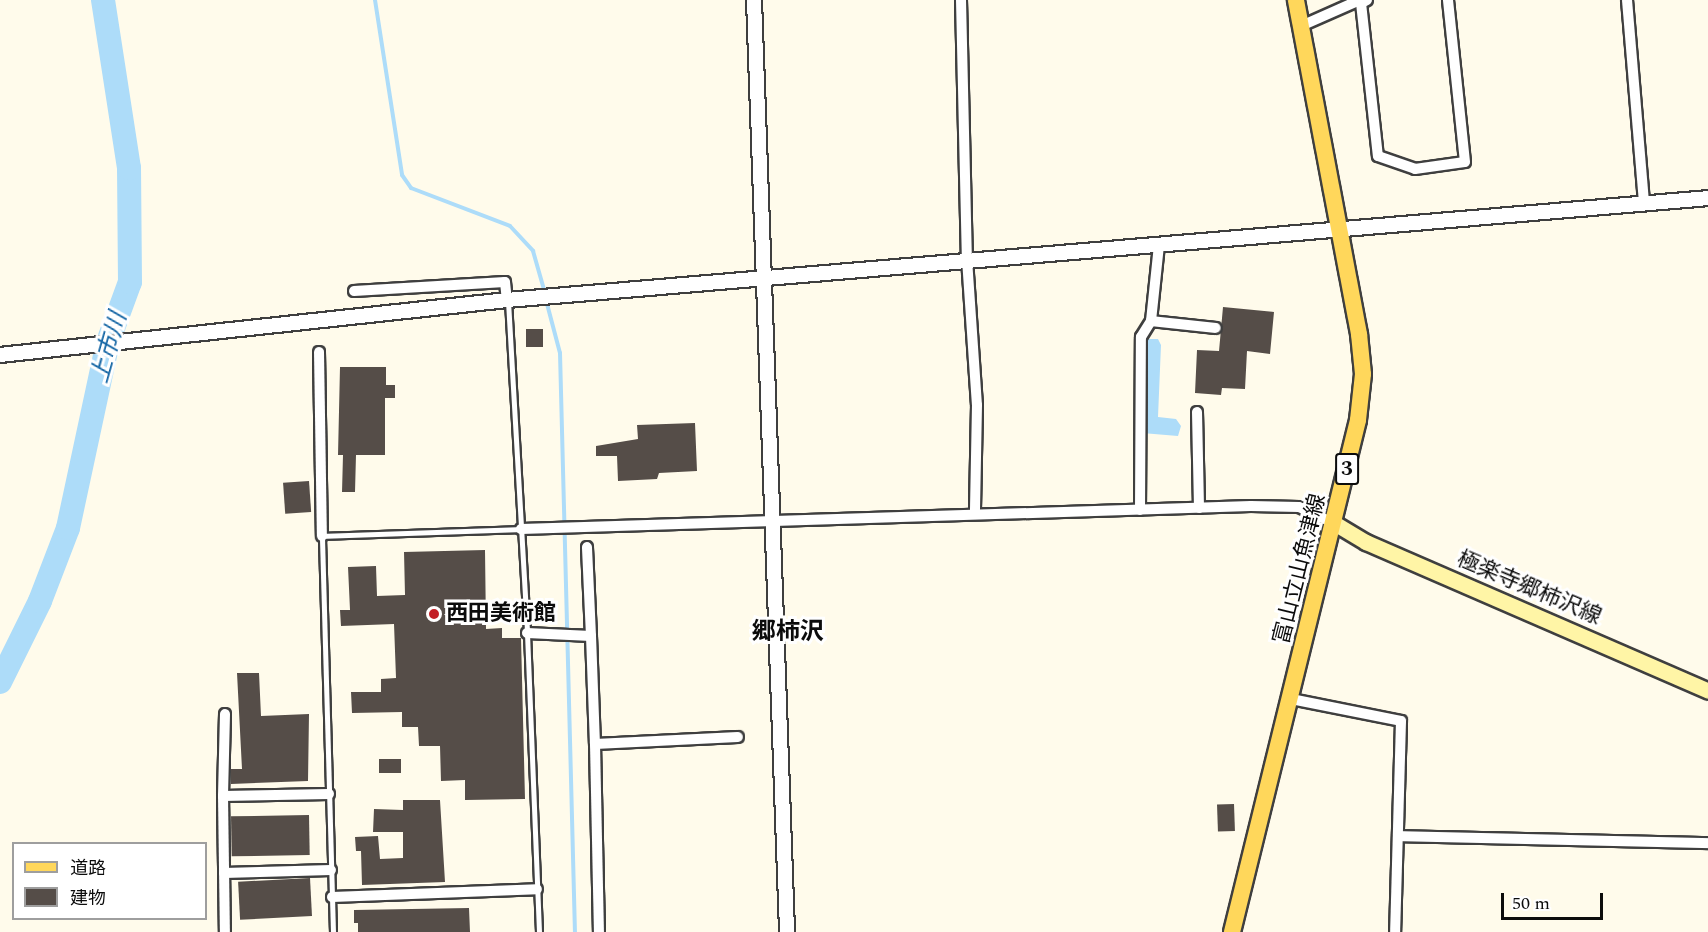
<!DOCTYPE html>
<html>
<head>
<meta charset="utf-8">
<style>
	body { margin:0 }
	#map { position:relative; width:1708px; height:932px; overflow:hidden; background:#fffbeb; font-family:Spectral,"Noto Sans JP",serif }
	div>[style] { position:absolute }
	[style*='--x'] { left:calc(var(--x)*1px); top:calc(var(--y)*1px); width:calc(var(--w)*1px); rotate:calc(var(--a)*1deg) }
	.water>* { inset:0; background:#addcf9 }
	.stream>* { height:4px; margin:-2px; padding:0 2px; transform-origin:2px; border-radius:2px; background:#addcf9 }
	.river>* { height:24px; margin:-12px; padding:0 12px; transform-origin:12px; border-radius:12px; background:#addcf9 }
	.building>* { inset:0; background:#554d48; transform-origin:0 0 }
	.roads { filter:drop-shadow(2px 0 #3f3f3f) drop-shadow(-2px 0 #3f3f3f) drop-shadow(0 2px #3f3f3f) drop-shadow(0 -2px #3f3f3f) }
	.service>* { height:5px; margin:-2.5px; padding:0 2.5px; transform-origin:2.5px; border-radius:2.5px; background:#fff }
	.minor>* { height:10px; margin:-5px; padding:0 5px; transform-origin:5px; border-radius:5px; background:#fff }
	.tertiary>* { height:14px; margin:-7px; padding:0 7px; transform-origin:7px; border-radius:7px; background:#fff }
	.secondary>* { height:15px; margin:-7.5px; padding:0 7.5px; transform-origin:7.5px; border-radius:7.5px; background:#fff5a6 }
	.primary>* { height:16px; margin:-8px; padding:0 8px; transform-origin:8px; border-radius:8px; background:#ffd75b }
	.dots>* { width:16px; height:16px; translate:-50% -50%; box-sizing:border-box; border:3px solid #fff; border-radius:50% }
	span { translate:-50% -50%; white-space:nowrap; text-align:center; line-height:1.15; -webkit-text-stroke:6px #fff; paint-order:stroke }
	.shield-label span { padding:2px 4px; background:#fff; border:2px solid; border-radius:4px; -webkit-text-stroke-width:0 }
	.shield-label { font-size:21px; color:#0c0c0c; font-weight:700 }
	.street-label { font-size:22px; color:#0c0c0c }
	.poi-label { font-size:22px; color:#0c0c0c; font-weight:700 }
	.left { translate:0 -50%; text-align:left }
	.water-label { font-size:24px; color:#1063a3; font-style:italic }
	.neighbourhood-label { font-size:24px; color:#0c0c0c; font-weight:700 }
	.legend { position:absolute; left:12px; top:842px; width:195px; height:78px; box-sizing:border-box; background:#fff; border:2px solid #9e9e9e; margin:0; padding:8px 10px; list-style:none; font-size:18px; color:#0c0c0c }
	.legend li { display:flex; align-items:center; gap:12px; height:30px }
	.legend b { width:30px; border:2px solid #9e9e9e }
	.scale { position:absolute; left:1501px; top:893px; width:102px; height:27px; box-sizing:border-box; border:3px solid #0c0c0c; border-top:0; padding-left:8px; font-size:18px; line-height:21px; white-space:nowrap; color:#0c0c0c; -webkit-text-stroke:4px #fff; paint-order:stroke }
</style>
</head>
<body>
<div id="map">
	<div class="water">
		<i style="clip-path:polygon(1146px 339px,1158px 339px,1161px 345px,1158px 417px,1176px 419px,1181px 426px,1178px 436px,1142px 433px)"></i>
	</div>
	<div class="stream">
		<i style="--x:375;--y:0;--w:177;--a:81.2"></i>
		<i style="--x:402;--y:175;--w:16;--a:55"></i>
		<i style="--x:411;--y:188;--w:106;--a:21"></i>
		<i style="--x:510;--y:226;--w:34;--a:47"></i>
		<i style="--x:533;--y:251;--w:44;--a:74.1"></i>
		<i style="--x:546;--y:300;--w:55;--a:75.2"></i>
		<i style="--x:560;--y:353;--w:579;--a:88.52"></i>
	</div>
	<div class="river">
		<i style="--x:0;--y:682;--w:90;--a:-63.7"></i>
		<i style="--x:40;--y:601;--w:78;--a:-69"></i>
		<i style="--x:68;--y:528;--w:190;--a:-77.9"></i>
		<i style="--x:108;--y:342;--w:64;--a:-69.9"></i>
		<i style="--x:130;--y:282;--w:114;--a:-90.5"></i>
		<i style="--x:129;--y:168;--w:170;--a:-98.8"></i>
	</div>
	<div class="building">
		<i style="clip-path:polygon(1223px 307px,1274px 312px,1270px 354px,1247px 351px,1245px 389px,1222px 388px,1221px 395px,1195px 393px,1197px 350px,1219px 351px)"></i>
		<i style="left:526px;top:329px;width:17px;height:18px"></i>
		<i style="clip-path:polygon(340px 367px,386px 367px,386px 385px,395px 385px,395px 398px,385px 398px,385px 455px,356px 455px,355px 492px,342px 492px,343px 455px,338px 455px)"></i>
		<i style="clip-path:polygon(695px 423px,697px 471px,659px 473px,657px 479px,618px 481px,617px 456px,596px 456px,596px 446px,638px 439px,637px 425px)"></i>
		<i style="left:309px;top:481px;width:31px;height:26px;rotate:86deg"></i>
		<i style="clip-path:polygon(485px 550px,486px 629px,502px 628px,502px 638px,521px 638px,525px 799px,465px 800px,465px 780px,441px 781px,440px 746px,419px 746px,418px 727px,402px 727px,402px 712px,352px 713px,351px 692px,381px 692px,381px 679px,396px 678px,394px 624px,341px 626px,340px 610px,350px 610px,348px 567px,376px 566px,377px 596px,405px 595px,404px 552px)"></i>
		<i style="clip-path:polygon(237px 673px,259px 673px,261px 716px,309px 714px,308px 781px,231px 784px,231px 769px,242px 769px)"></i>
		<i style="left:401px;top:759px;width:14px;height:22px;rotate:90deg"></i>
		<i style="clip-path:polygon(403px 800px,440px 800px,445px 882px,362px 885px,361px 851px,356px 851px,355px 837px,378px 836px,380px 859px,403px 858px,403px 832px,373px 832px,374px 809px,403px 810px)"></i>
		<i style="left:1234px;top:804px;width:27px;height:17px;rotate:88deg"></i>
		<i style="left:309px;top:815px;width:40px;height:78px;rotate:89deg"></i>
		<i style="left:310px;top:878px;width:38px;height:72px;rotate:87deg"></i>
		<i style="clip-path:polygon(469px 908px,470px 932px,358px 932px,358px 923px,354px 923px,354px 910px)"></i>
	</div>
	<div class="roads">
		<div class="service">
			<i style="--x:508;--y:301;--w:333;--a:86.7"></i>
			<i style="--x:527;--y:633;--w:299;--a:87.7"></i>
			<i style="--x:333;--y:932;--w:396;--a:-91.6"></i>
			<i style="--x:322;--y:536;--w:199;--a:-2"></i>
		</div>
		<div class="minor">
			<i style="--x:961;--y:0;--w:259;--a:88.7"></i>
			<i style="--x:967;--y:259;--w:146;--a:86.1"></i>
			<i style="--x:977;--y:405;--w:109;--a:91.1"></i>
			<i style="--x:1367;--y:0;--w:7;--a:153"></i>
			<i style="--x:1361;--y:3;--w:154;--a:83.7"></i>
			<i style="--x:1378;--y:156;--w:39;--a:19"></i>
			<i style="--x:1415;--y:169;--w:50;--a:-8"></i>
			<i style="--x:1465;--y:162;--w:163;--a:-96"></i>
			<i style="--x:1627;--y:0;--w:205;--a:85.2"></i>
			<i style="--x:1301;--y:26;--w:64;--a:-23.8"></i>
			<i style="--x:354;--y:291;--w:151;--a:-3.4"></i>
			<i style="--x:505;--y:282;--w:18;--a:84"></i>
			<i style="--x:1151;--y:321;--w:65;--a:6.1"></i>
			<i style="--x:319;--y:352;--w:184;--a:89.1"></i>
			<i style="--x:1197;--y:412;--w:96;--a:88.8"></i>
			<i style="--x:1140;--y:510;--w:173;--a:-89.7"></i>
			<i style="--x:1141;--y:337;--w:19;--a:-58"></i>
			<i style="--x:1151;--y:321;--w:76;--a:-84"></i>
			<i style="--x:521;--y:529;--w:730;--a:-1.8"></i>
			<i style="--x:1251;--y:506;--w:48;--a:1.2"></i>
			<i style="--x:1299;--y:507;--w:38;--a:25"></i>
			<i style="--x:527;--y:633;--w:64;--a:2.7"></i>
			<i style="--x:591;--y:636;--w:89;--a:-92.6"></i>
			<i style="--x:591;--y:636;--w:108;--a:87.9"></i>
			<i style="--x:595;--y:744;--w:143;--a:-2.8"></i>
			<i style="--x:1291;--y:699;--w:112;--a:11.3"></i>
			<i style="--x:1401;--y:721;--w:211;--a:91.6"></i>
			<i style="--x:225;--y:714;--w:82;--a:91.4"></i>
			<i style="--x:223;--y:796;--w:106;--a:-1.1"></i>
			<i style="--x:595;--y:744;--w:188;--a:88.8"></i>
			<i style="--x:223;--y:796;--w:136;--a:89.2"></i>
			<i style="--x:1398;--y:836;--w:310;--a:1.3"></i>
			<i style="--x:224;--y:873;--w:107;--a:-1.6"></i>
			<i style="--x:332;--y:897;--w:205;--a:-2.2"></i>
		</div>
		<div class="tertiary">
			<i style="--x:754;--y:0;--w:933;--a:87.97"></i>
			<i style="--x:0;--y:355;--w:510;--a:-6.19"></i>
			<i style="--x:507;--y:300;--w:1205;--a:-4.85"></i>
		</div>
		<div class="secondary">
			<i style="--x:1334;--y:523;--w:37;--a:31"></i>
			<i style="--x:1366;--y:542;--w:373;--a:23.5"></i>
		</div>
		<div class="primary">
			<i style="--x:1232;--y:932;--w:527;--a:-76.17"></i>
			<i style="--x:1358;--y:420;--w:46;--a:-83.8"></i>
			<i style="--x:1363;--y:374;--w:40;--a:-95.7"></i>
			<i style="--x:1359;--y:334;--w:340;--a:-100.7"></i>
		</div>
	</div>
	<div class="dots">
		<i style="left:434px;top:614px;background:#c21e25"></i>
	</div>
	<div class="shield-label">
		<span style="left:1347px;top:469px">3</span>
	</div>
	<div class="street-label">
		<span style="left:1300px;top:569px;rotate:-76deg">富山立山魚津線</span>
		<span style="left:1529px;top:588px;rotate:23deg">極楽寺郷柿沢線</span>
	</div>
	<div class="poi-label">
		<span class="left" style="left:446px;top:614px">西田美術館</span>
	</div>
	<div class="water-label">
		<span style="left:110px;top:348px;rotate:-74deg">上市川</span>
	</div>
	<div class="neighbourhood-label">
		<span style="left:788px;top:633px">郷柿沢</span>
	</div>
	<ul class="legend">
	<li><b style="height:8px;background:#ffd75b"></b>道路</li>
	<li><b style="height:16px;background:#554d48"></b>建物</li>
	</ul>
	<div class="scale">50 m</div>
</div>
</body>
</html>
